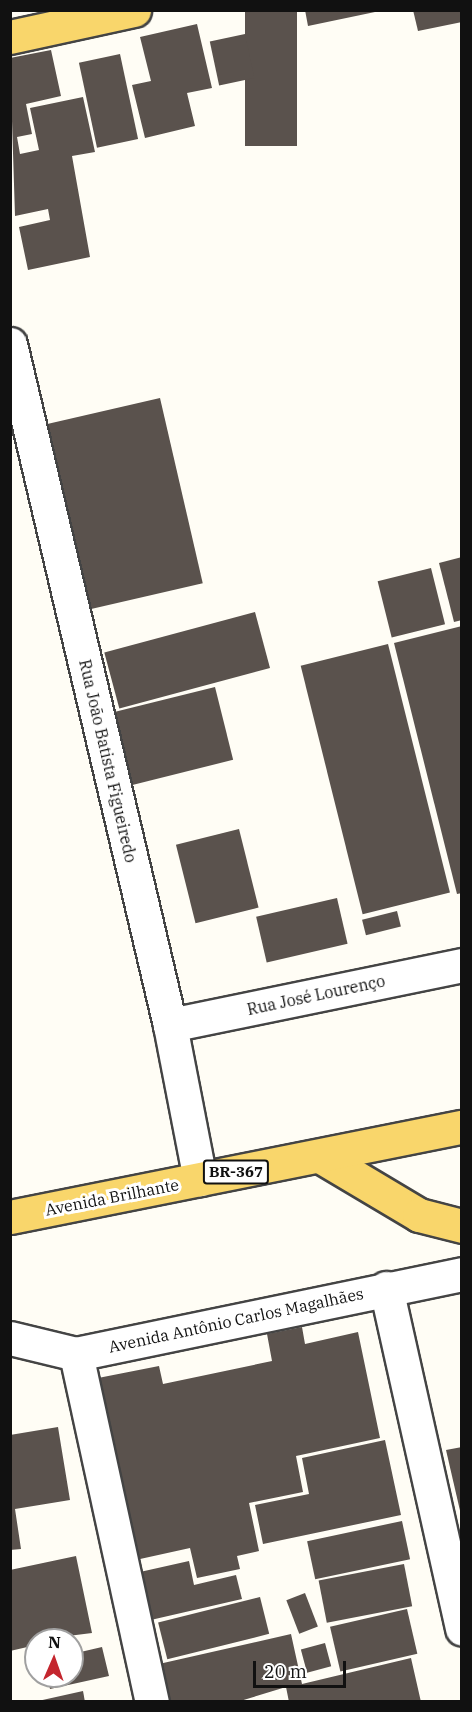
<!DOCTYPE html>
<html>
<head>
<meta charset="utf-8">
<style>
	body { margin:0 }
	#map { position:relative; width:472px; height:1712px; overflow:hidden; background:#fffdf5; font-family:"IBM Plex Serif",serif }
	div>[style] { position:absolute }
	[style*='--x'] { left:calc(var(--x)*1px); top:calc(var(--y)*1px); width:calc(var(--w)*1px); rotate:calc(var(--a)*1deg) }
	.building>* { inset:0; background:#5a524d; transform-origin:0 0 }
	.roads { filter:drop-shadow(2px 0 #444) drop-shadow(-2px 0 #444) drop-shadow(0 2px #444) drop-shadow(0 -2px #444) }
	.minor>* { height:33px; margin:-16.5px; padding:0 16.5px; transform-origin:16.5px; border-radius:16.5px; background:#fff }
	.major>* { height:33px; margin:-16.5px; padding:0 16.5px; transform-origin:16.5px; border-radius:16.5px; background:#f9d66b }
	span { translate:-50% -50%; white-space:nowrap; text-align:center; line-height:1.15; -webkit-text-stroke:6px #fff; paint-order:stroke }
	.shield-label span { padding:2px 4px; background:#fff; border:2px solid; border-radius:4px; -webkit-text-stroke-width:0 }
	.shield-label { font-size:15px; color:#111; font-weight:700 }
	.street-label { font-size:16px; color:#111 }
	.frame { position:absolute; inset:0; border:12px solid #111; pointer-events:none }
	.north { position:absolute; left:24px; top:1628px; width:60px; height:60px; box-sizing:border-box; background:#fff; border:2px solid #a0a0a0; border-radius:50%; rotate:2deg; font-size:16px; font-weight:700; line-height:24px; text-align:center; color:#111 }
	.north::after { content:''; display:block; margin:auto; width:21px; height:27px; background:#c4262e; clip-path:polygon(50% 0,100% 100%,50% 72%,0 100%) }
	.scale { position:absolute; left:253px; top:1661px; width:93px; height:27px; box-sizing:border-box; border:3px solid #111; border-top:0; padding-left:8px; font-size:18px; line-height:21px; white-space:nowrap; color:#111; -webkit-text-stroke:4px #fff; paint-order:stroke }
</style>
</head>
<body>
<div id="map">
	<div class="building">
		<i style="left:245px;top:10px;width:52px;height:136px"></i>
		<i style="clip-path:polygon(305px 10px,375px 10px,375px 12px,308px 26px)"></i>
		<i style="clip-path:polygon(413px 10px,462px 10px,462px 22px,418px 31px)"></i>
		<i style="clip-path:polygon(197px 24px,212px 88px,187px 93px,195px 126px,145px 138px,132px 85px,151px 81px,140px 37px)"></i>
		<i style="left:245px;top:34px;width:45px;height:36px;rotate:78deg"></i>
		<i style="clip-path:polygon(51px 50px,61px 96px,26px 104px,32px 134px,17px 137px,20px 154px,39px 150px,30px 108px,83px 97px,95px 152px,72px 156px,90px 257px,28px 270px,19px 227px,50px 220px,48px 209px,15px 216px,10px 58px)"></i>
		<i style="left:120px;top:54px;width:87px;height:42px;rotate:78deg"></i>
		<i style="left:160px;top:398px;width:190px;height:119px;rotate:77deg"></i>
		<i style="clip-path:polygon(462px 557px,462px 620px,454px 622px,439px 563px)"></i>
		<i style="left:431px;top:568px;width:58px;height:55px;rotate:76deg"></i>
		<i style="left:255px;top:612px;width:58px;height:156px;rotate:75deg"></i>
		<i style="clip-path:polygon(462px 626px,462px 893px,457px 894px,394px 643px)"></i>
		<i style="left:388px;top:644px;width:256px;height:90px;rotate:76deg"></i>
		<i style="left:215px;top:687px;width:75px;height:109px;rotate:76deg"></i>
		<i style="left:239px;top:829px;width:81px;height:65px;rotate:76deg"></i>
		<i style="left:337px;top:898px;width:47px;height:83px;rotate:77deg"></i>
		<i style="left:397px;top:911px;width:16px;height:36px;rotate:76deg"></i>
		<i style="clip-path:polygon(302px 1327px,305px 1344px,358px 1332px,380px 1438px,296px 1456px,303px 1492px,249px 1503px,259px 1551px,237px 1556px,240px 1569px,197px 1578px,190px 1548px,131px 1561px,93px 1379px,159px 1366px,163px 1384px,272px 1361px,267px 1334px)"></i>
		<i style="clip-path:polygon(58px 1427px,70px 1500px,15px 1509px,21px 1549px,10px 1550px,10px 1435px)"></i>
		<i style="clip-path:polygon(385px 1440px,401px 1515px,263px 1544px,255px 1505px,309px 1494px,302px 1458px)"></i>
		<i style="clip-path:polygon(462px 1447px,462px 1515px,461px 1515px,446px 1450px)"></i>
		<i style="left:402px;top:1521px;width:39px;height:97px;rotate:78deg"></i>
		<i style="clip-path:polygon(76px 1556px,92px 1633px,36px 1640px,36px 1645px,10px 1651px,10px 1570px)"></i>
		<i style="clip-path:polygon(189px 1561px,194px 1585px,236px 1575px,242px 1599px,142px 1622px,131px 1574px)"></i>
		<i style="left:404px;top:1564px;width:43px;height:87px;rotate:79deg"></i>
		<i style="left:305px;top:1593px;width:36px;height:20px;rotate:69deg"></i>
		<i style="left:260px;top:1597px;width:38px;height:105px;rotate:76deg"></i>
		<i style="left:407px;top:1609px;width:46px;height:79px;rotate:77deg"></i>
		<i style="clip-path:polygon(291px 1634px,302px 1684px,411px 1658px,421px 1702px,289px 1702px,286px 1687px,237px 1702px,159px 1702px,150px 1666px)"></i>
		<i style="left:325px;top:1643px;width:24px;height:25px;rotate:75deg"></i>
		<i style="clip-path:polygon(102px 1647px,109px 1676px,50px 1689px,47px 1676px,72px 1676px,72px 1654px)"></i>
		<i style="clip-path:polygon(83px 1691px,85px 1702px,38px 1702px,38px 1701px)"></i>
	</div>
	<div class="roads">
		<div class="minor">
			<i style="--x:10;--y:344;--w:700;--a:76.78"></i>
			<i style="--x:170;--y:1025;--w:157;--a:79"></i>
			<i style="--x:170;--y:1025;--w:298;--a:-11.6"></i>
			<i style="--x:386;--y:1288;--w:349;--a:77.4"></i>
			<i style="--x:10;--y:1338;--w:68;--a:13.6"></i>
			<i style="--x:76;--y:1354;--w:394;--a:-11.7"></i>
			<i style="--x:76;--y:1354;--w:356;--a:77.7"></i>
		</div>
		<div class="major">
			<i style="--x:10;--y:37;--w:127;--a:-12.3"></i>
			<i style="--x:320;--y:1156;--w:115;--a:30.8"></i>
			<i style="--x:419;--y:1215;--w:44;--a:14.3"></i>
			<i style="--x:10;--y:1217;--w:461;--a:-11.3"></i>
		</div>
	</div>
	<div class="shield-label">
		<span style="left:236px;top:1172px">BR-367</span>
	</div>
	<div class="street-label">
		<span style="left:108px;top:761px;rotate:77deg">Rua João Batista Figueiredo</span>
		<span style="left:316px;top:995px;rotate:-12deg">Rua José Lourenço</span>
		<span style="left:112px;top:1197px;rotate:-11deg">Avenida Brilhante</span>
		<span style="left:236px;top:1320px;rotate:-12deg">Avenida Antônio Carlos Magalhães</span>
	</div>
	<div class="frame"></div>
	<div class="north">N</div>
	<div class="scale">20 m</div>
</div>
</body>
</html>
